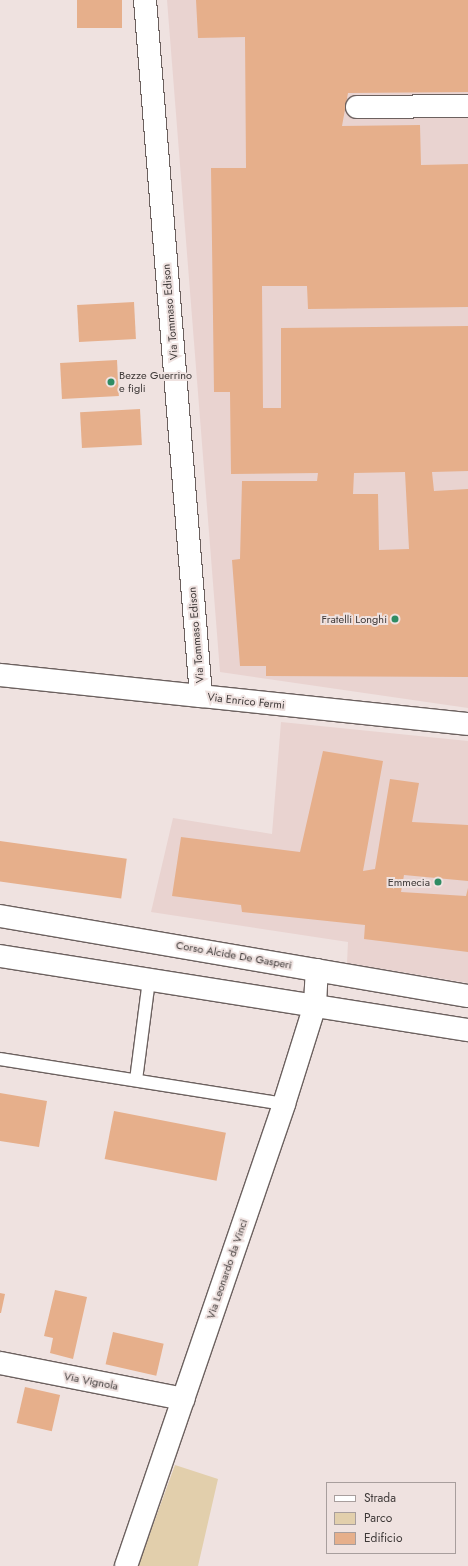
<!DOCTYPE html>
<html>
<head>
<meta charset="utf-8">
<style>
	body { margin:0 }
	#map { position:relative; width:468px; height:1566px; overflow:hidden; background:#efe2e0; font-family:Jost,sans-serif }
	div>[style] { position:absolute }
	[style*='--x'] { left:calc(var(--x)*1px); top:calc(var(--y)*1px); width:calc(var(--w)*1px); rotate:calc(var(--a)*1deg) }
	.built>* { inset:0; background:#e9d3d0 }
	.green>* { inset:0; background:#e2cfac }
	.building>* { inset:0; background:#e6af8b; transform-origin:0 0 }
	.roads { filter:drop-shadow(1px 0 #6c615f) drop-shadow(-1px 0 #6c615f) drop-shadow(0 1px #6c615f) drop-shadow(0 -1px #6c615f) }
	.service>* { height:12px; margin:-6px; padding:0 6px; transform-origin:6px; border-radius:6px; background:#fff }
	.minor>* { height:22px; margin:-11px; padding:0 11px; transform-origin:11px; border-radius:11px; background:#fff }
	.tertiary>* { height:22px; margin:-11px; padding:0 11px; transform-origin:11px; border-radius:11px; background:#fff }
	.dots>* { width:11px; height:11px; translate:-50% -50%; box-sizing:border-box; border:2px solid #efe2e0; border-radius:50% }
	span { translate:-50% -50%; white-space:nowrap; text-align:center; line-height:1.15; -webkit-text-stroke:4px #efe2e0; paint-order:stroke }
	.street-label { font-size:11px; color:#3e3938 }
	.poi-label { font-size:11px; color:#3e3938 }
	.left { translate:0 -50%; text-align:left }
	.right { translate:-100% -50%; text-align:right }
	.legend { position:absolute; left:326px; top:1482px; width:130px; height:72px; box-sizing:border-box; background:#efe2e0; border:1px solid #a89e9d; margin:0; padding:5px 7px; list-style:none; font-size:12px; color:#3e3938 }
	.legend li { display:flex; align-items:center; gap:8px; height:20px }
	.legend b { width:20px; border:1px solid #a89e9d }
</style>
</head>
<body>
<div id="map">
	<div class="built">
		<i style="clip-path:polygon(167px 0,468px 0,468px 708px,220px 672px)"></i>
		<i style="clip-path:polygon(281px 722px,468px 741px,468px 983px,347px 963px,348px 942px,151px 912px,173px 818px,272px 834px)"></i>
	</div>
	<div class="green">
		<i style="clip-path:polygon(175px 1465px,218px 1479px,198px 1566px,138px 1566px)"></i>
	</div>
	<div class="building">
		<i style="left:77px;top:0;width:45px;height:28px"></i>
		<i style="clip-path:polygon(evenodd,196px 0,468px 0,468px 92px,348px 93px,342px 126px,420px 125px,421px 165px,468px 164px,468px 307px,308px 309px,307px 286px,262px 286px,263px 408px,281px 408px,281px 328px,468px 326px,468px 471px,432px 472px,434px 491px,468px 489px,468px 677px,266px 676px,266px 666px,240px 666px,232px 560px,240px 559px,242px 481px,317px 481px,318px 473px,231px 474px,230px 392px,214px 392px,211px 168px,246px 168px,245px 37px,198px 38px,196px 0,405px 472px,409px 549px,379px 550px,378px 494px,353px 494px,354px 473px,405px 472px)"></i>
		<i style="left:134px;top:302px;width:37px;height:57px;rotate:87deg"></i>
		<i style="left:117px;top:360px;width:36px;height:57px;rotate:87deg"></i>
		<i style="left:140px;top:409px;width:36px;height:60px;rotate:87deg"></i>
		<i style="clip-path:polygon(323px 751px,383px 761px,363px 871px,375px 869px,390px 779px,419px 783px,412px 822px,468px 825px,468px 881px,404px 875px,401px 892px,466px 896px,468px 888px,468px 952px,364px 939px,365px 925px,242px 912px,241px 905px,172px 896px,181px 837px,300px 852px)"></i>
		<i style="left:0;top:841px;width:128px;height:40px;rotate:8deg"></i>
		<i style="clip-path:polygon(0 1093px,47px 1101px,39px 1147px,0 1141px)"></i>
		<i style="left:114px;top:1111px;width:114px;height:49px;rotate:11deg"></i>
		<i style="clip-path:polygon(55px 1290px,87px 1297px,73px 1359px,50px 1353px,53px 1338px,44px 1336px)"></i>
		<i style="clip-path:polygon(0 1293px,5px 1294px,1px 1313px,0 1313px)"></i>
		<i style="left:113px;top:1332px;width:52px;height:33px;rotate:13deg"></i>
		<i style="left:25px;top:1387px;width:36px;height:37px;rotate:13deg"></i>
	</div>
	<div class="roads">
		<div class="service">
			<i style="--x:0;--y:1059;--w:288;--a:9"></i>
			<i style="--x:136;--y:1080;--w:101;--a:-82.6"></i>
		</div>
		<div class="minor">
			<i style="--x:357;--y:107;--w:111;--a:-0.5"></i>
			<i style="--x:0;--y:675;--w:202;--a:6"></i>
			<i style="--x:0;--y:916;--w:475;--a:9.7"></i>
			<i style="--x:0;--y:956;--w:474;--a:9"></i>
			<i style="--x:0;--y:1363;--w:187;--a:11.1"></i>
			<i style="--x:126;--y:1566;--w:488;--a:-71.1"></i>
			<i style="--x:284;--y:1104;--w:104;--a:-72.6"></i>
			<i style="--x:315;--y:1005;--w:35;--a:-87"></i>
		</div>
		<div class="tertiary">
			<i style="--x:145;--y:0;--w:698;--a:85.4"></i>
			<i style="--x:201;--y:696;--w:268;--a:6"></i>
		</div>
	</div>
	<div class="dots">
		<i style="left:111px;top:382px;background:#2e8c63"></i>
		<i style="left:395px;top:619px;background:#2e8c63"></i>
		<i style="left:438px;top:882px;background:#2e8c63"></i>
	</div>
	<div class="street-label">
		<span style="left:170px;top:312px;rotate:-95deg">Via Tommaso Edison</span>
		<span style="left:196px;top:635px;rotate:-95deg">Via Tommaso Edison</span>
		<span style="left:246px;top:701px;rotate:6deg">Via Enrico Fermi</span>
		<span style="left:234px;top:955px;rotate:10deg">Corso Alcide De Gasperi</span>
		<span style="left:227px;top:1269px;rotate:-71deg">Via Leonardo da Vinci</span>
		<span style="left:91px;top:1381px;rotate:11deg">Via Vignola</span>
	</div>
	<div class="poi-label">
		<span class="left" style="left:119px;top:382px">Bezze Guerrino<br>e figli</span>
		<span class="right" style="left:387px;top:619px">Fratelli Longhi</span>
		<span class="right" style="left:430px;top:882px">Emmecia</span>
	</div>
	<ul class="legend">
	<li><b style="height:5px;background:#fff"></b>Strada</li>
	<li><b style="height:11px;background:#e2cfac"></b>Parco</li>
	<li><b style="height:11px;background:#e6af8b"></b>Edificio</li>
	</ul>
</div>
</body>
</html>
